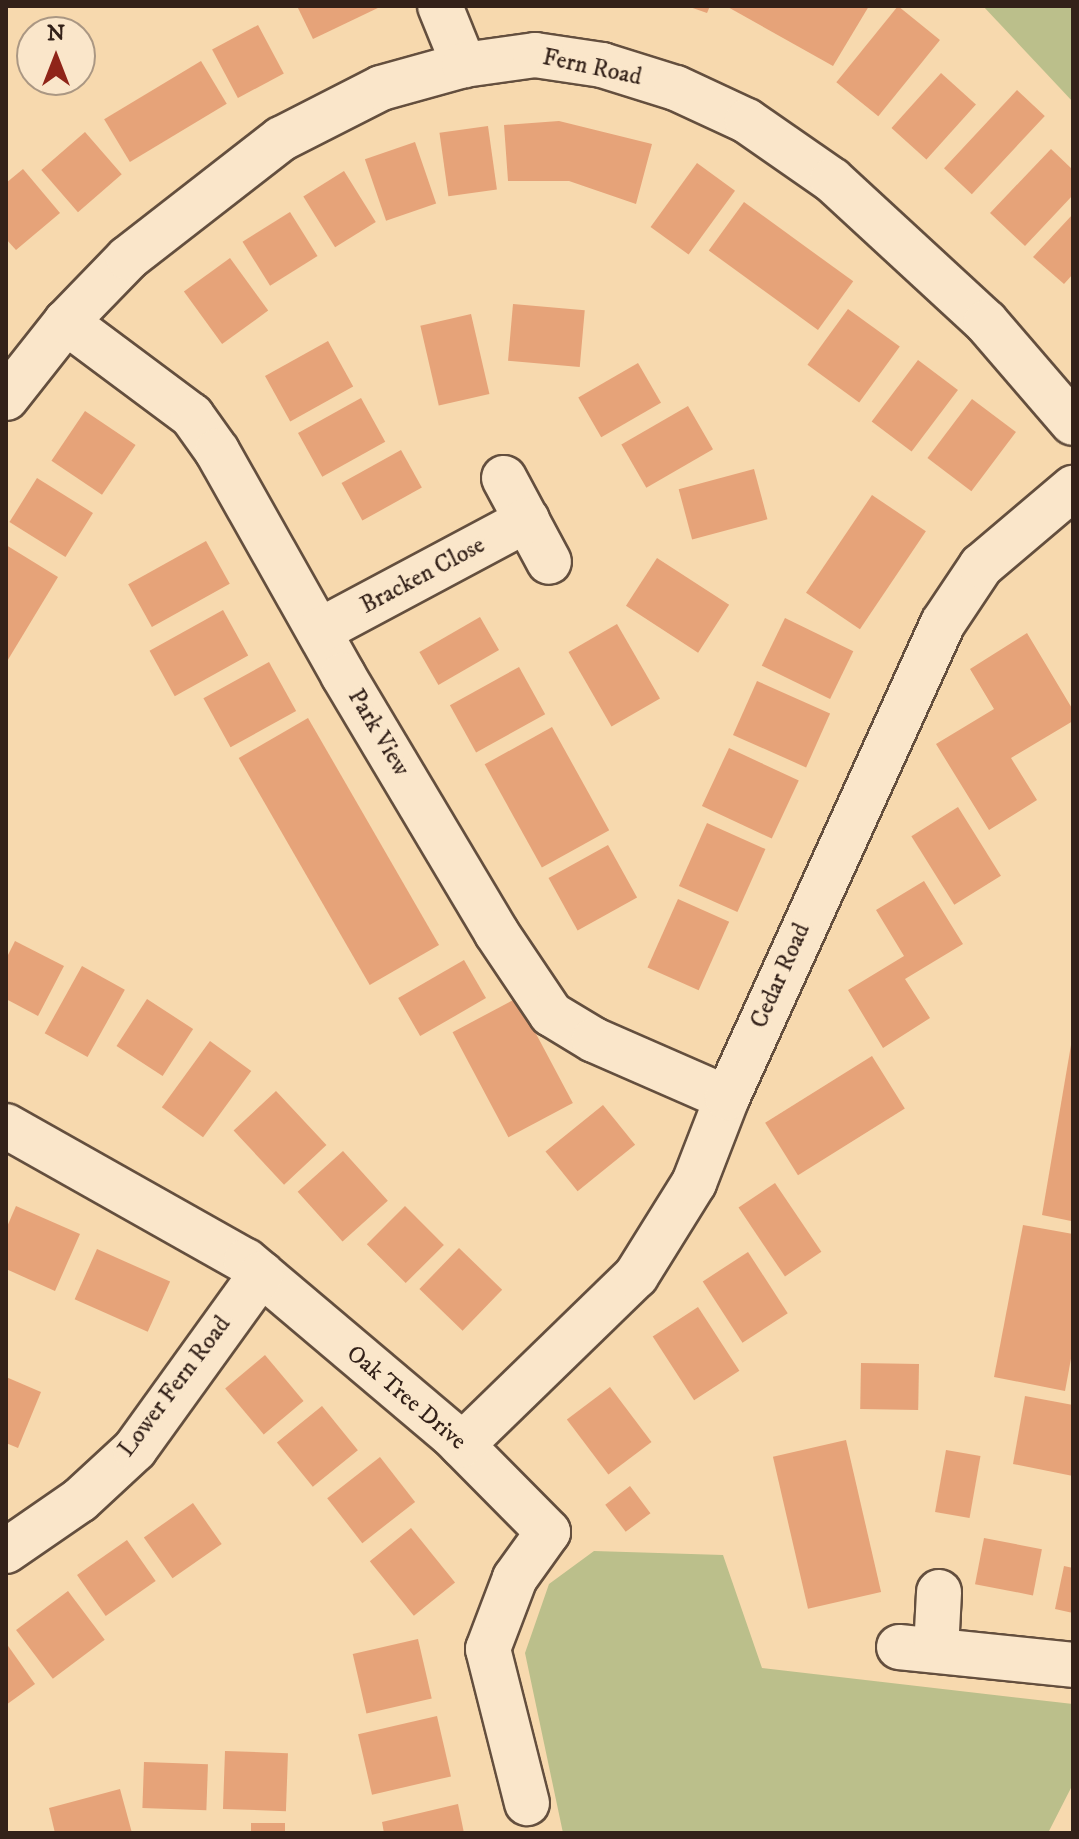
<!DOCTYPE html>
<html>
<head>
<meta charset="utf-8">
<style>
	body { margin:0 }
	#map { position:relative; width:1079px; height:1839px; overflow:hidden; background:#f7d9ae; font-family:"IM FELL DW Pica",serif }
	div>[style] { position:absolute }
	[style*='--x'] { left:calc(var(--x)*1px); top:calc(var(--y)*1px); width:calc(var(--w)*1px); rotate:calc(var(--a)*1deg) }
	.green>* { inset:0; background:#bbbf8b }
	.building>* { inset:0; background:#e6a379; transform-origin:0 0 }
	.roads { filter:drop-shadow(2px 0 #644f3e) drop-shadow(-2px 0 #644f3e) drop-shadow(0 2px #644f3e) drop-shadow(0 -2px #644f3e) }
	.minor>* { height:44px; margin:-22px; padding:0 22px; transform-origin:22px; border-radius:22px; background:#fae6ca }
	span { translate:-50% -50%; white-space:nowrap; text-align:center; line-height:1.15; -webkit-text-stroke:8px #fae6ca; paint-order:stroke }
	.street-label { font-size:24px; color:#332119 }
	.frame { position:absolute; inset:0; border:8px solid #332119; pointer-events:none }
	.north { position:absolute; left:16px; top:16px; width:80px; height:80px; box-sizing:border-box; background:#fae6ca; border:2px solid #aa9783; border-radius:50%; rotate:0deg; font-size:22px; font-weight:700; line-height:32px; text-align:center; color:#332119 }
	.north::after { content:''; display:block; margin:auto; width:28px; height:36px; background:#8f2418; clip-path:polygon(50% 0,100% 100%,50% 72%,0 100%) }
</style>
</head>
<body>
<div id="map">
	<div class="green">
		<i style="clip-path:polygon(983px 6px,1073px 6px,1073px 102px)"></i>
		<i style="clip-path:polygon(594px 1551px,723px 1555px,762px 1668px,1073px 1704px,1073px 1784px,1048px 1833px,563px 1833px,525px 1653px,549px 1584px)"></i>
	</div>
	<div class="building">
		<i style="clip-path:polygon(297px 6px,382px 6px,313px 39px)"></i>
		<i style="clip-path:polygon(687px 6px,710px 6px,707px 13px)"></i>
		<i style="clip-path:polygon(726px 6px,869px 6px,833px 66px)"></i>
		<i style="left:898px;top:6px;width:54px;height:98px;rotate:39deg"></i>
		<i style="left:258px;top:25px;width:55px;height:52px;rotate:62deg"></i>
		<i style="left:201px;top:61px;width:50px;height:113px;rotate:59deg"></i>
		<i style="left:941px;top:73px;width:47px;height:74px;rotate:42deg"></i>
		<i style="left:1017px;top:90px;width:38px;height:107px;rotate:43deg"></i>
		<i style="clip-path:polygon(559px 121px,652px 144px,636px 204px,569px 181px,508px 181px,504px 125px)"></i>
		<i style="left:488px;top:126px;width:64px;height:49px;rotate:82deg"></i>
		<i style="left:85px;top:132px;width:56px;height:58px;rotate:49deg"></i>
		<i style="left:415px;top:142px;width:65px;height:53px;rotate:71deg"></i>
		<i style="clip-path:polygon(1051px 149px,1073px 170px,1073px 195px,1025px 246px,990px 213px)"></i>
		<i style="left:697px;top:163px;width:47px;height:79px;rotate:36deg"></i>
		<i style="clip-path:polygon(23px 169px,60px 213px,16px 250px,6px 239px,6px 183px)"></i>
		<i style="left:344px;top:171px;width:60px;height:48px;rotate:58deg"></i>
		<i style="left:744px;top:202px;width:135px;height:60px;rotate:36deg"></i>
		<i style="left:290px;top:212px;width:52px;height:56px;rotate:58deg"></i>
		<i style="clip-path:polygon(1073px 214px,1073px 274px,1064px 284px,1033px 257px)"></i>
		<i style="left:230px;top:258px;width:65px;height:57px;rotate:54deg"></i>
		<i style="left:513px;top:304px;width:72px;height:57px;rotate:5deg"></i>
		<i style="left:848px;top:309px;width:64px;height:69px;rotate:36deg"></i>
		<i style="left:471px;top:314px;width:82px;height:52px;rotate:77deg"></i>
		<i style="left:328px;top:341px;width:52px;height:72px;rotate:61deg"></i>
		<i style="left:918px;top:360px;width:50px;height:77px;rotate:37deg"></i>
		<i style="left:638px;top:363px;width:46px;height:69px;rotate:60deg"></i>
		<i style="left:361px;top:398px;width:50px;height:72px;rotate:61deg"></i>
		<i style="left:972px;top:399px;width:55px;height:74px;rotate:37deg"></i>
		<i style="left:688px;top:406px;width:50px;height:77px;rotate:60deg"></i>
		<i style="left:85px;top:411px;width:61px;height:60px;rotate:34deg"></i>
		<i style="left:401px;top:450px;width:43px;height:68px;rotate:61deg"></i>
		<i style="left:754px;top:469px;width:52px;height:78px;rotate:75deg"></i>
		<i style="left:37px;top:478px;width:66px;height:52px;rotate:32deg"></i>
		<i style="left:872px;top:495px;width:65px;height:118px;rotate:34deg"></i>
		<i style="left:206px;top:541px;width:49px;height:89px;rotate:61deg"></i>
		<i style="clip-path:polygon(6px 545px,58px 577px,6px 663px)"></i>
		<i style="left:657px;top:558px;width:86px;height:57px;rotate:33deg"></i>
		<i style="left:223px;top:610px;width:52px;height:84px;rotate:61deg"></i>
		<i style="left:480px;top:617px;width:38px;height:70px;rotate:60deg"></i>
		<i style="left:785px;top:618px;width:76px;height:53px;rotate:26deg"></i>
		<i style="left:617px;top:624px;width:86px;height:56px;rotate:60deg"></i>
		<i style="clip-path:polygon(1027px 633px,1073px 710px,1073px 721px,1011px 758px,1037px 800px,989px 830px,936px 744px,994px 709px,970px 669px)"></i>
		<i style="left:269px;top:662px;width:56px;height:75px;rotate:61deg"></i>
		<i style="left:519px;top:667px;width:54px;height:79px;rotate:61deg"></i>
		<i style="left:757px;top:681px;width:80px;height:59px;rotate:24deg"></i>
		<i style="left:308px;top:718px;width:262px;height:80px;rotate:60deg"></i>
		<i style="left:552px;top:727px;width:118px;height:77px;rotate:61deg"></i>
		<i style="left:729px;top:748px;width:77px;height:64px;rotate:25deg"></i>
		<i style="left:958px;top:807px;width:81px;height:55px;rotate:58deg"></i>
		<i style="left:707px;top:823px;width:64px;height:69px;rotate:24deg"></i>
		<i style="left:608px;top:845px;width:60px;height:68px;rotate:61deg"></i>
		<i style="clip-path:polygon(924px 881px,963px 944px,905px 979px,930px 1018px,883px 1048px,848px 990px,904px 956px,876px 910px)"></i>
		<i style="left:678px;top:899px;width:56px;height:75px;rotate:24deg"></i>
		<i style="clip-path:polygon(15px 941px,64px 966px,38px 1016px,6px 999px,6px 959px)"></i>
		<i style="left:464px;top:960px;width:44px;height:76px;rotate:60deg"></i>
		<i style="left:82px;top:966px;width:49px;height:77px;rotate:29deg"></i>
		<i style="left:517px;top:998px;width:119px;height:73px;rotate:62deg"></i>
		<i style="left:147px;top:999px;width:55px;height:56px;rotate:33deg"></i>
		<i style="left:210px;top:1041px;width:51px;height:82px;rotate:36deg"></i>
		<i style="clip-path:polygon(1071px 1045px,1073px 1212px,1071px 1221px,1042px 1215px)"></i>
		<i style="left:872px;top:1056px;width:62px;height:126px;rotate:58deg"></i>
		<i style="left:276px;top:1091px;width:74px;height:58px;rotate:47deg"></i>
		<i style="left:603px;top:1105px;width:51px;height:74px;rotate:51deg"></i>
		<i style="left:343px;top:1151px;width:67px;height:61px;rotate:48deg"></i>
		<i style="left:775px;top:1183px;width:83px;height:44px;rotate:56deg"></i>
		<i style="clip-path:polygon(16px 1206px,80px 1234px,55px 1291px,6px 1269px,6px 1229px)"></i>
		<i style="left:405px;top:1206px;width:55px;height:54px;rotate:45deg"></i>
		<i style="clip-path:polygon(1023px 1225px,1073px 1234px,1073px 1348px,1065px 1391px,994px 1377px)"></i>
		<i style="left:459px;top:1248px;width:60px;height:57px;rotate:44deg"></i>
		<i style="left:97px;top:1249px;width:80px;height:55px;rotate:24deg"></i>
		<i style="left:748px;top:1252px;width:73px;height:54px;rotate:57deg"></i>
		<i style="left:698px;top:1307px;width:76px;height:54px;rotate:57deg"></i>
		<i style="left:265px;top:1355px;width:60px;height:52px;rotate:50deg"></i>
		<i style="left:861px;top:1363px;width:58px;height:46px;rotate:1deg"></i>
		<i style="clip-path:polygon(6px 1377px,41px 1392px,18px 1448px,6px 1443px)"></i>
		<i style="left:610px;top:1387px;width:69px;height:54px;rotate:53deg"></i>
		<i style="clip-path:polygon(1025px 1396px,1073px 1405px,1073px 1476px,1013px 1464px)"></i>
		<i style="left:322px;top:1406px;width:57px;height:58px;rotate:51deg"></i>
		<i style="left:846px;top:1440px;width:156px;height:75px;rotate:77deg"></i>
		<i style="left:946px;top:1450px;width:35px;height:63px;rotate:10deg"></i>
		<i style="left:380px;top:1457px;width:57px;height:67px;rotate:52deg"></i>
		<i style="left:630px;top:1486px;width:34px;height:31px;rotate:53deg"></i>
		<i style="left:193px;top:1503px;width:50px;height:60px;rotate:55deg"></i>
		<i style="left:411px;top:1528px;width:70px;height:53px;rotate:51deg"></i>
		<i style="left:984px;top:1538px;width:59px;height:47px;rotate:11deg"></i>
		<i style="left:127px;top:1540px;width:50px;height:61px;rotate:55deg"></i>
		<i style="clip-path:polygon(1064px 1566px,1073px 1568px,1073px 1613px,1055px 1609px)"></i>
		<i style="left:68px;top:1591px;width:61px;height:65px;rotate:53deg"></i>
		<i style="left:418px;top:1639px;width:61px;height:67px;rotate:77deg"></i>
		<i style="clip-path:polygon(6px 1643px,35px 1684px,6px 1705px)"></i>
		<i style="left:437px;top:1716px;width:62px;height:81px;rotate:77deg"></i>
		<i style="left:225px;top:1751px;width:63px;height:58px;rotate:2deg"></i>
		<i style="left:144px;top:1762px;width:64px;height:46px;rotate:2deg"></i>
		<i style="clip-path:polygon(120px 1789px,132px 1833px,55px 1833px,49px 1808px)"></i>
		<i style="clip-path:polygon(458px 1804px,464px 1833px,384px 1833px,382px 1822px)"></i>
		<i style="left:251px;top:1823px;width:34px;height:10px"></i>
	</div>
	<div class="roads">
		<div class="minor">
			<i style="--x:440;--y:6;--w:64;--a:67.9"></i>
			<i style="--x:66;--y:322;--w:157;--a:36.7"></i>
			<i style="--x:192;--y:416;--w:43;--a:54.5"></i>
			<i style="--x:217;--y:451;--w:257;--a:60.6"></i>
			<i style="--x:343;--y:675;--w:299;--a:59.2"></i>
			<i style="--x:496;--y:932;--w:99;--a:56.1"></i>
			<i style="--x:551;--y:1014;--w:50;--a:31.2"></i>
			<i style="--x:594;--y:1040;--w:145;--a:23.6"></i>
			<i style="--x:6;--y:398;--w:97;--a:-51.7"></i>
			<i style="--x:66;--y:322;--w:89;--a:-45.9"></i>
			<i style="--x:128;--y:258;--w:194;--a:-37.9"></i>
			<i style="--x:281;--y:139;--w:112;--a:-27"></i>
			<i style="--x:381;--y:88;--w:86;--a:-15.5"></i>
			<i style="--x:464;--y:65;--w:72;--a:-8"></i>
			<i style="--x:535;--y:55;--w:68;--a:8.5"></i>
			<i style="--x:602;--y:65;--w:77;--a:17.3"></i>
			<i style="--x:676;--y:88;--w:78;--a:24.9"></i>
			<i style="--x:747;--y:121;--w:103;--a:34.8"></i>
			<i style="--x:832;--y:180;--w:209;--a:42.7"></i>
			<i style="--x:986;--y:322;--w:133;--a:49.3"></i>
			<i style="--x:504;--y:478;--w:95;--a:61.8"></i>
			<i style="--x:319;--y:631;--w:236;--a:-28.1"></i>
			<i style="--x:6;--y:1126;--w:275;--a:29.4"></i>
			<i style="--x:246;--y:1261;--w:268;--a:40.2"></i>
			<i style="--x:451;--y:1434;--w:138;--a:45.3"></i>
			<i style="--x:548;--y:1532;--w:57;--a:125.7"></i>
			<i style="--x:515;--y:1578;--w:76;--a:110.8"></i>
			<i style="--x:488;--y:1649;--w:159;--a:75.8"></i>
			<i style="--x:462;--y:1445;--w:243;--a:-44.2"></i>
			<i style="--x:636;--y:1276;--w:110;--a:-58.1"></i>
			<i style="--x:694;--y:1183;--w:91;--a:-68.8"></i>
			<i style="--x:727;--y:1098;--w:522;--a:-65.55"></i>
			<i style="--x:943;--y:623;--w:69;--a:-56.3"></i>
			<i style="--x:981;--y:566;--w:121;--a:-40.3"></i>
			<i style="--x:6;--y:1551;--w:90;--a:-34.6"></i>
			<i style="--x:80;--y:1500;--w:75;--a:-42.8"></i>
			<i style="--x:135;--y:1449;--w:216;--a:-54.2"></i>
			<i style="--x:899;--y:1647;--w:175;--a:5.9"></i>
			<i style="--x:936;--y:1650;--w:58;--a:-87"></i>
		</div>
	</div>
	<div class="street-label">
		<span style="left:592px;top:68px;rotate:12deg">Fern Road</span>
		<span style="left:423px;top:576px;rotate:-28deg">Bracken Close</span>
		<span style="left:378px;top:733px;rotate:59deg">Park View</span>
		<span style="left:781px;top:976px;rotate:-66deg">Cedar Road</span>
		<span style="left:175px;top:1387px;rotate:-53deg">Lower Fern Road</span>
		<span style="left:406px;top:1398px;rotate:40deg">Oak Tree Drive</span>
	</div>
	<div class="frame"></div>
	<div class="north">N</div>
</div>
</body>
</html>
